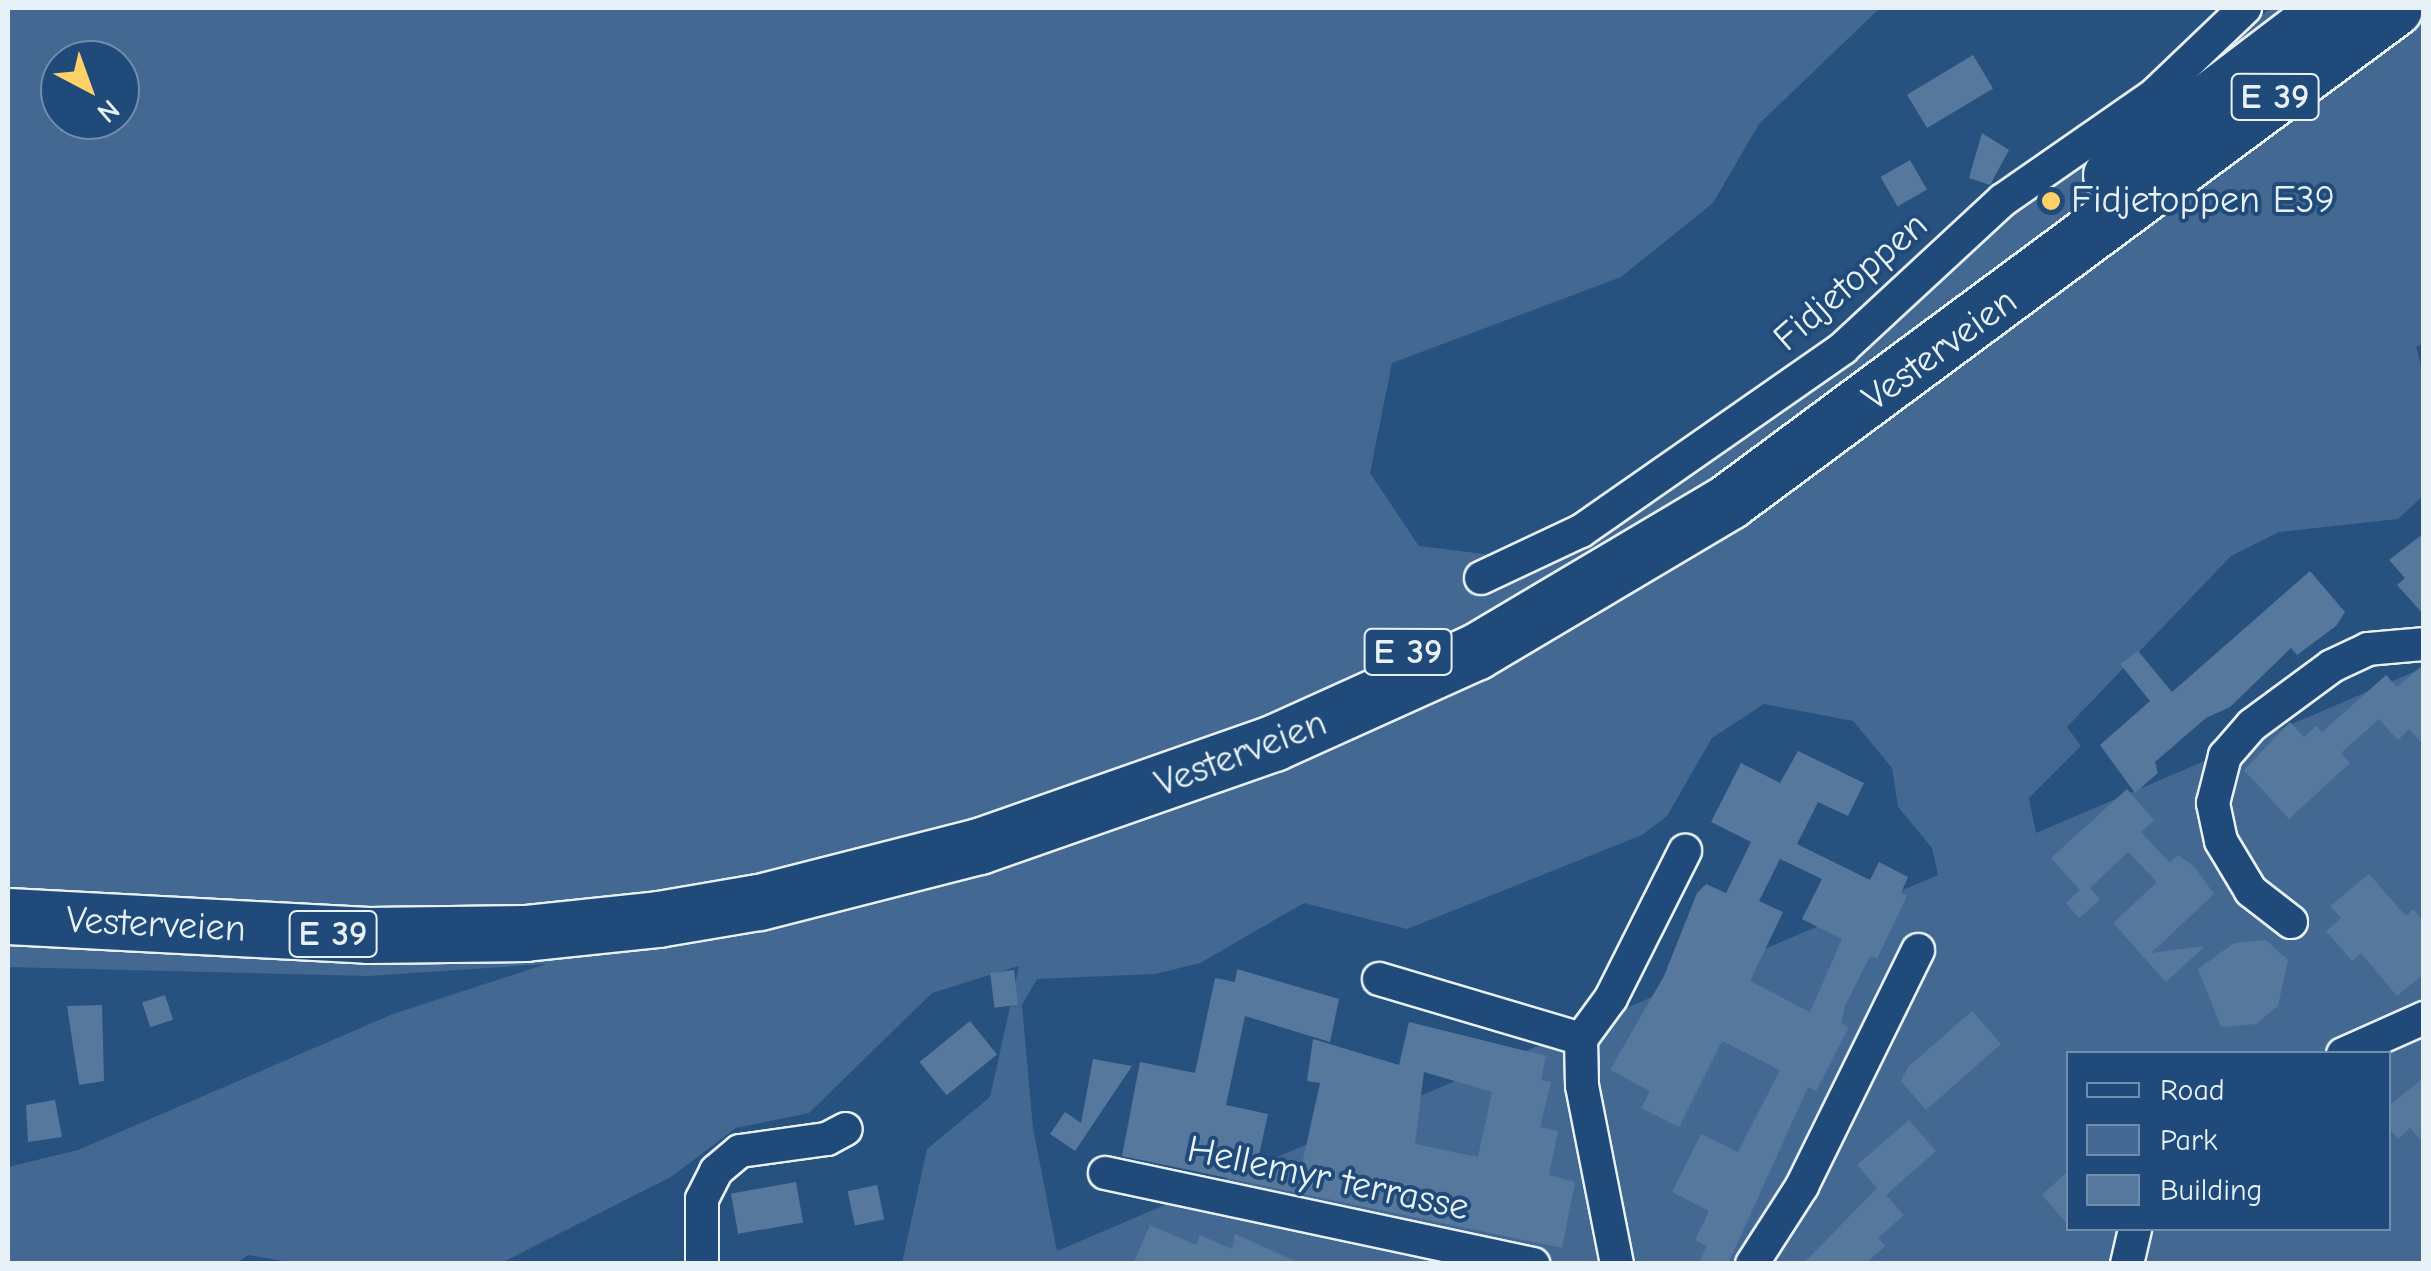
<!DOCTYPE html>
<html>
<head>
<meta charset="utf-8">
<style>
	body { margin:0 }
	#map { position:relative; width:2431px; height:1271px; overflow:hidden; background:#27517f; font-family:"Comic Neue",sans-serif }
	div>[style] { position:absolute }
	[style*='--x'] { left:calc(var(--x)*1px); top:calc(var(--y)*1px); width:calc(var(--w)*1px); rotate:calc(var(--a)*1deg) }
	.green>* { inset:0; background:#436891 }
	.building>* { inset:0; background:#57789d; transform-origin:0 0 }
	.roads { filter:drop-shadow(2px 0 #e8f1f8) drop-shadow(-2px 0 #e8f1f8) drop-shadow(0 2px #e8f1f8) drop-shadow(0 -2px #e8f1f8) }
	.minor>* { height:32px; margin:-16px; padding:0 16px; transform-origin:16px; border-radius:16px; background:#1f4a7a }
	.trunk>* { height:55px; margin:-27.5px; padding:0 27.5px; transform-origin:27.5px; border-radius:27.5px; background:#1f4a7a }
	.dots>* { width:28px; height:28px; translate:-50% -50%; box-sizing:border-box; border:5px solid #1f4a7a; border-radius:50% }
	span { translate:-50% -50%; white-space:nowrap; text-align:center; line-height:1.15; -webkit-text-stroke:8px #1f4a7a; paint-order:stroke }
	.shield-label span { padding:2px 8px; background:#1f4a7a; border:2px solid; border-radius:8px; -webkit-text-stroke-width:0 }
	.shield-label { font-size:35px; color:#e8f1f8; font-weight:700 }
	.poi-label { font-size:38px; color:#e8f1f8 }
	.left { translate:0 -50%; text-align:left }
	.street-label { font-size:38px; color:#e8f1f8 }
	.frame { position:absolute; inset:0; border:10px solid #e8f1f8; pointer-events:none }
	.legend { position:absolute; left:2066px; top:1051px; width:325px; height:180px; box-sizing:border-box; background:#1f4a7a; border:2px solid #6f8dac; margin:0; padding:12px 18px; list-style:none; font-size:30px; color:#e8f1f8 }
	.legend li { display:flex; align-items:center; gap:20px; height:50px }
	.legend b { width:50px; border:2px solid #6f8dac }
	.north { position:absolute; left:40px; top:40px; width:100px; height:100px; box-sizing:border-box; background:#1f4a7a; border:2px solid #6f8dac; border-radius:50%; rotate:139deg; font-size:28px; font-weight:700; line-height:40px; text-align:center; color:#e8f1f8 }
	.north::after { content:''; display:block; margin:auto; width:35px; height:45px; background:#ffd166; clip-path:polygon(50% 0,100% 100%,50% 72%,0 100%) }
</style>
</head>
<body>
<div id="map">
	<div class="green">
		<i style="clip-path:polygon(evenodd,8px 8px,1880px 8px,1759px 124px,1713px 203px,1621px 277px,1392px 363px,1370px 473px,1419px 546px,1500px 556px,1645px 482px,2271px 8px,2423px 8px,2424px 343px,2416px 347px,2423px 372px,2423px 496px,2398px 519px,2279px 532px,2231px 556px,2067px 727px,2081px 746px,2029px 798px,2036px 833px,2423px 668px,2423px 1263px,902px 1263px,927px 1149px,990px 1097px,1019px 966px,932px 993px,809px 1113px,736px 1128px,671px 1177px,501px 1263px,301px 1264px,248px 1255px,236px 1264px,8px 1263px,8px 1167px,78px 1150px,393px 1014px,546px 964px,369px 976px,8px 967px,8px 8px,60px 60px,120px 60px,120px 120px,60px 120px,60px 60px,8px 8px,1764px 704px,1853px 721px,1892px 768px,1898px 807px,1932px 848px,1938px 875px,1057px 1251px,1033px 1128px,1022px 1005px,1037px 979px,1155px 974px,1200px 963px,1304px 903px,1407px 929px,1642px 835px,1667px 816px,1712px 738px,1764px 704px,8px 8px,2068px 1054px,2388px 1054px,2388px 1228px,2068px 1228px,2068px 1054px)"></i>
	</div>
	<div class="building">
		<i style="left:1973px;top:55px;width:39px;height:77px;rotate:59deg"></i>
		<i style="clip-path:polygon(1982px 133px,2009px 150px,1990px 185px,1969px 178px)"></i>
		<i style="left:1910px;top:160px;width:34px;height:34px;rotate:60deg"></i>
		<i style="clip-path:polygon(2424px 533px,2424px 615px,2397px 585px,2405px 578px,2389px 560px)"></i>
		<i style="clip-path:polygon(2310px 571px,2345px 612px,2336px 626px,2297px 655px,2291px 648px,2230px 707px,2206px 718px,2155px 762px,2158px 773px,2135px 793px,2100px 745px,2150px 701px,2120px 664px,2138px 651px,2172px 692px)"></i>
		<i style="clip-path:polygon(2424px 664px,2424px 745px,2409px 729px,2398px 740px,2379px 719px,2341px 753px,2350px 763px,2289px 819px,2244px 770px,2290px 722px,2304px 737px,2316px 726px,2322px 732px,2386px 675px,2397px 687px)"></i>
		<i style="clip-path:polygon(evenodd,1798px 751px,1864px 783px,1848px 816px,1818px 802px,1797px 844px,1870px 880px,1879px 862px,1908px 877px,1901px 893px,1907px 896px,1877px 959px,1870px 956px,1845px 1006px,1841px 1023px,1849px 1027px,1816px 1091px,1808px 1087px,1728px 1264px,1698px 1264px,1707px 1246px,1695px 1240px,1709px 1211px,1672px 1192px,1701px 1134px,1738px 1152px,1780px 1070px,1722px 1041px,1679px 1127px,1641px 1108px,1650px 1091px,1610px 1070px,1664px 976px,1697px 893px,1706px 884px,1726px 893px,1751px 842px,1711px 822px,1741px 763px,1780px 783px,1798px 751px,1780px 859px,1822px 879px,1802px 919px,1842px 939px,1810px 1012px,1750px 981px,1783px 912px,1759px 901px,1780px 859px)"></i>
		<i style="clip-path:polygon(2127px 789px,2154px 820px,2141px 832px,2170px 863px,2178px 855px,2194px 866px,2214px 894px,2151px 953px,2205px 946px,2166px 982px,2113px 923px,2157px 882px,2128px 852px,2090px 888px,2100px 900px,2079px 918px,2066px 903px,2080px 890px,2051px 858px)"></i>
		<i style="clip-path:polygon(2369px 874px,2406px 916px,2413px 909px,2424px 921px,2424px 974px,2397px 996px,2361px 953px,2352px 961px,2326px 931px,2341px 918px,2330px 906px)"></i>
		<i style="clip-path:polygon(2266px 940px,2288px 960px,2278px 1006px,2256px 1024px,2221px 1027px,2198px 969px,2234px 943px)"></i>
		<i style="clip-path:polygon(evenodd,1237px 969px,1339px 999px,1330px 1042px,1245px 1016px,1226px 1105px,1268px 1114px,1258px 1160px,1301px 1169px,1320px 1083px,1307px 1081px,1313px 1039px,1399px 1065px,1409px 1022px,1546px 1056px,1541px 1080px,1551px 1082px,1540px 1127px,1558px 1131px,1549px 1175px,1575px 1182px,1562px 1248px,1122px 1156px,1140px 1062px,1195px 1073px,1215px 978px,1235px 982px,1237px 969px,1424px 1072px,1492px 1092px,1478px 1157px,1415px 1144px,1424px 1072px)"></i>
		<i style="left:1014px;top:970px;width:35px;height:24px;rotate:83deg"></i>
		<i style="left:165px;top:995px;width:26px;height:24px;rotate:72deg"></i>
		<i style="clip-path:polygon(102px 1005px,104px 1081px,79px 1085px,67px 1006px)"></i>
		<i style="clip-path:polygon(1972px 1011px,2001px 1044px,1926px 1110px,1901px 1081px,1908px 1067px)"></i>
		<i style="left:970px;top:1021px;width:43px;height:65px;rotate:51deg"></i>
		<i style="clip-path:polygon(1093px 1059px,1132px 1066px,1075px 1151px,1050px 1134px,1065px 1112px,1081px 1123px)"></i>
		<i style="clip-path:polygon(2424px 1077px,2424px 1144px,2410px 1128px,2398px 1139px,2388px 1127px,2388px 1107px)"></i>
		<i style="clip-path:polygon(55px 1100px,62px 1137px,28px 1142px,26px 1105px)"></i>
		<i style="clip-path:polygon(1909px 1120px,1936px 1151px,1886px 1195px,1904px 1215px,1878px 1238px,1885px 1246px,1865px 1264px,1803px 1264px,1877px 1188px,1857px 1165px)"></i>
		<i style="clip-path:polygon(2068px 1171px,2068px 1225px,2042px 1195px)"></i>
		<i style="left:796px;top:1182px;width:41px;height:66px;rotate:80deg"></i>
		<i style="left:877px;top:1185px;width:35px;height:30px;rotate:78deg"></i>
		<i style="clip-path:polygon(1150px 1225px,1196px 1245px,1200px 1235px,1232px 1249px,1235px 1234px,1302px 1264px,1133px 1264px)"></i>
	</div>
	<div class="roads">
		<div class="minor">
			<i style="--x:1481;--y:578;--w:110;--a:-25.2"></i>
			<i style="--x:1581;--y:531;--w:320;--a:-34.9"></i>
			<i style="--x:1843;--y:348;--w:218;--a:-42.8"></i>
			<i style="--x:2003;--y:200;--w:184;--a:-34.8"></i>
			<i style="--x:2154;--y:95;--w:126;--a:-43.7"></i>
			<i style="--x:2291;--y:922;--w:51;--a:-142.2"></i>
			<i style="--x:2251;--y:891;--w:58;--a:-121"></i>
			<i style="--x:2221;--y:841;--w:39;--a:-102"></i>
			<i style="--x:2213;--y:803;--w:49;--a:-75.7"></i>
			<i style="--x:2225;--y:756;--w:41;--a:-48.9"></i>
			<i style="--x:2252;--y:725;--w:99;--a:-36.4"></i>
			<i style="--x:2332;--y:666;--w:40;--a:-25"></i>
			<i style="--x:2368;--y:649;--w:56;--a:-5.1"></i>
			<i style="--x:1379;--y:979;--w:211;--a:16.5"></i>
			<i style="--x:2343;--y:1054;--w:89;--a:-24"></i>
			<i style="--x:1105;--y:1173;--w:438;--a:12"></i>
			<i style="--x:702;--y:1264;--w:65;--a:-90"></i>
			<i style="--x:702;--y:1199;--w:31;--a:-63"></i>
			<i style="--x:716;--y:1171;--w:31;--a:-40"></i>
			<i style="--x:740;--y:1151;--w:88;--a:-7.9"></i>
			<i style="--x:827;--y:1139;--w:21;--a:-28"></i>
			<i style="--x:1617;--y:1264;--w:181;--a:-101.1"></i>
			<i style="--x:1582;--y:1086;--w:47;--a:-91.2"></i>
			<i style="--x:1581;--y:1039;--w:51;--a:-53.8"></i>
			<i style="--x:1611;--y:998;--w:165;--a:-63.3"></i>
			<i style="--x:1752;--y:1264;--w:93;--a:-57.3"></i>
			<i style="--x:1802;--y:1186;--w:263;--a:-63.8"></i>
			<i style="--x:2127;--y:1264;--w:37;--a:-77"></i>
		</div>
		<div class="trunk">
			<i style="--x:2111;--y:175;--w:275;--a:-37.3"></i>
			<i style="--x:8;--y:916;--w:360;--a:3"></i>
			<i style="--x:367;--y:935;--w:158;--a:-0.7"></i>
			<i style="--x:525;--y:933;--w:134;--a:-6"></i>
			<i style="--x:658;--y:919;--w:102;--a:-9.6"></i>
			<i style="--x:759;--y:902;--w:227;--a:-14.3"></i>
			<i style="--x:979;--y:846;--w:312;--a:-19.3"></i>
			<i style="--x:1273;--y:743;--w:222;--a:-24.3"></i>
			<i style="--x:1475;--y:652;--w:295;--a:-30.7"></i>
			<i style="--x:1729;--y:501;--w:828;--a:-36.55"></i>
		</div>
	</div>
	<div class="dots">
		<i style="left:2051px;top:201px;background:#ffd166"></i>
	</div>
	<div class="shield-label">
		<span style="left:2275px;top:97px">E 39</span>
		<span style="left:1408px;top:652px">E 39</span>
		<span style="left:333px;top:934px">E 39</span>
	</div>
	<div class="poi-label">
		<span class="left" style="left:2071px;top:201px">Fidjetoppen E39</span>
	</div>
	<div class="street-label">
		<span style="left:1851px;top:282px;rotate:-41deg">Fidjetoppen</span>
		<span style="left:1940px;top:350px;rotate:-36deg">Vesterveien</span>
		<span style="left:1241px;top:754px;rotate:-21deg">Vesterveien</span>
		<span style="left:156px;top:925px;rotate:3deg">Vesterveien</span>
		<span style="left:1328px;top:1179px;rotate:12deg">Hellemyr terrasse</span>
	</div>
	<div class="frame"></div>
	<ul class="legend">
	<li><b style="height:12px;background:#1f4a7a"></b>Road</li>
	<li><b style="height:28px;background:#436891"></b>Park</li>
	<li><b style="height:28px;background:#57789d"></b>Building</li>
	</ul>
	<div class="north">N</div>
</div>
</body>
</html>
